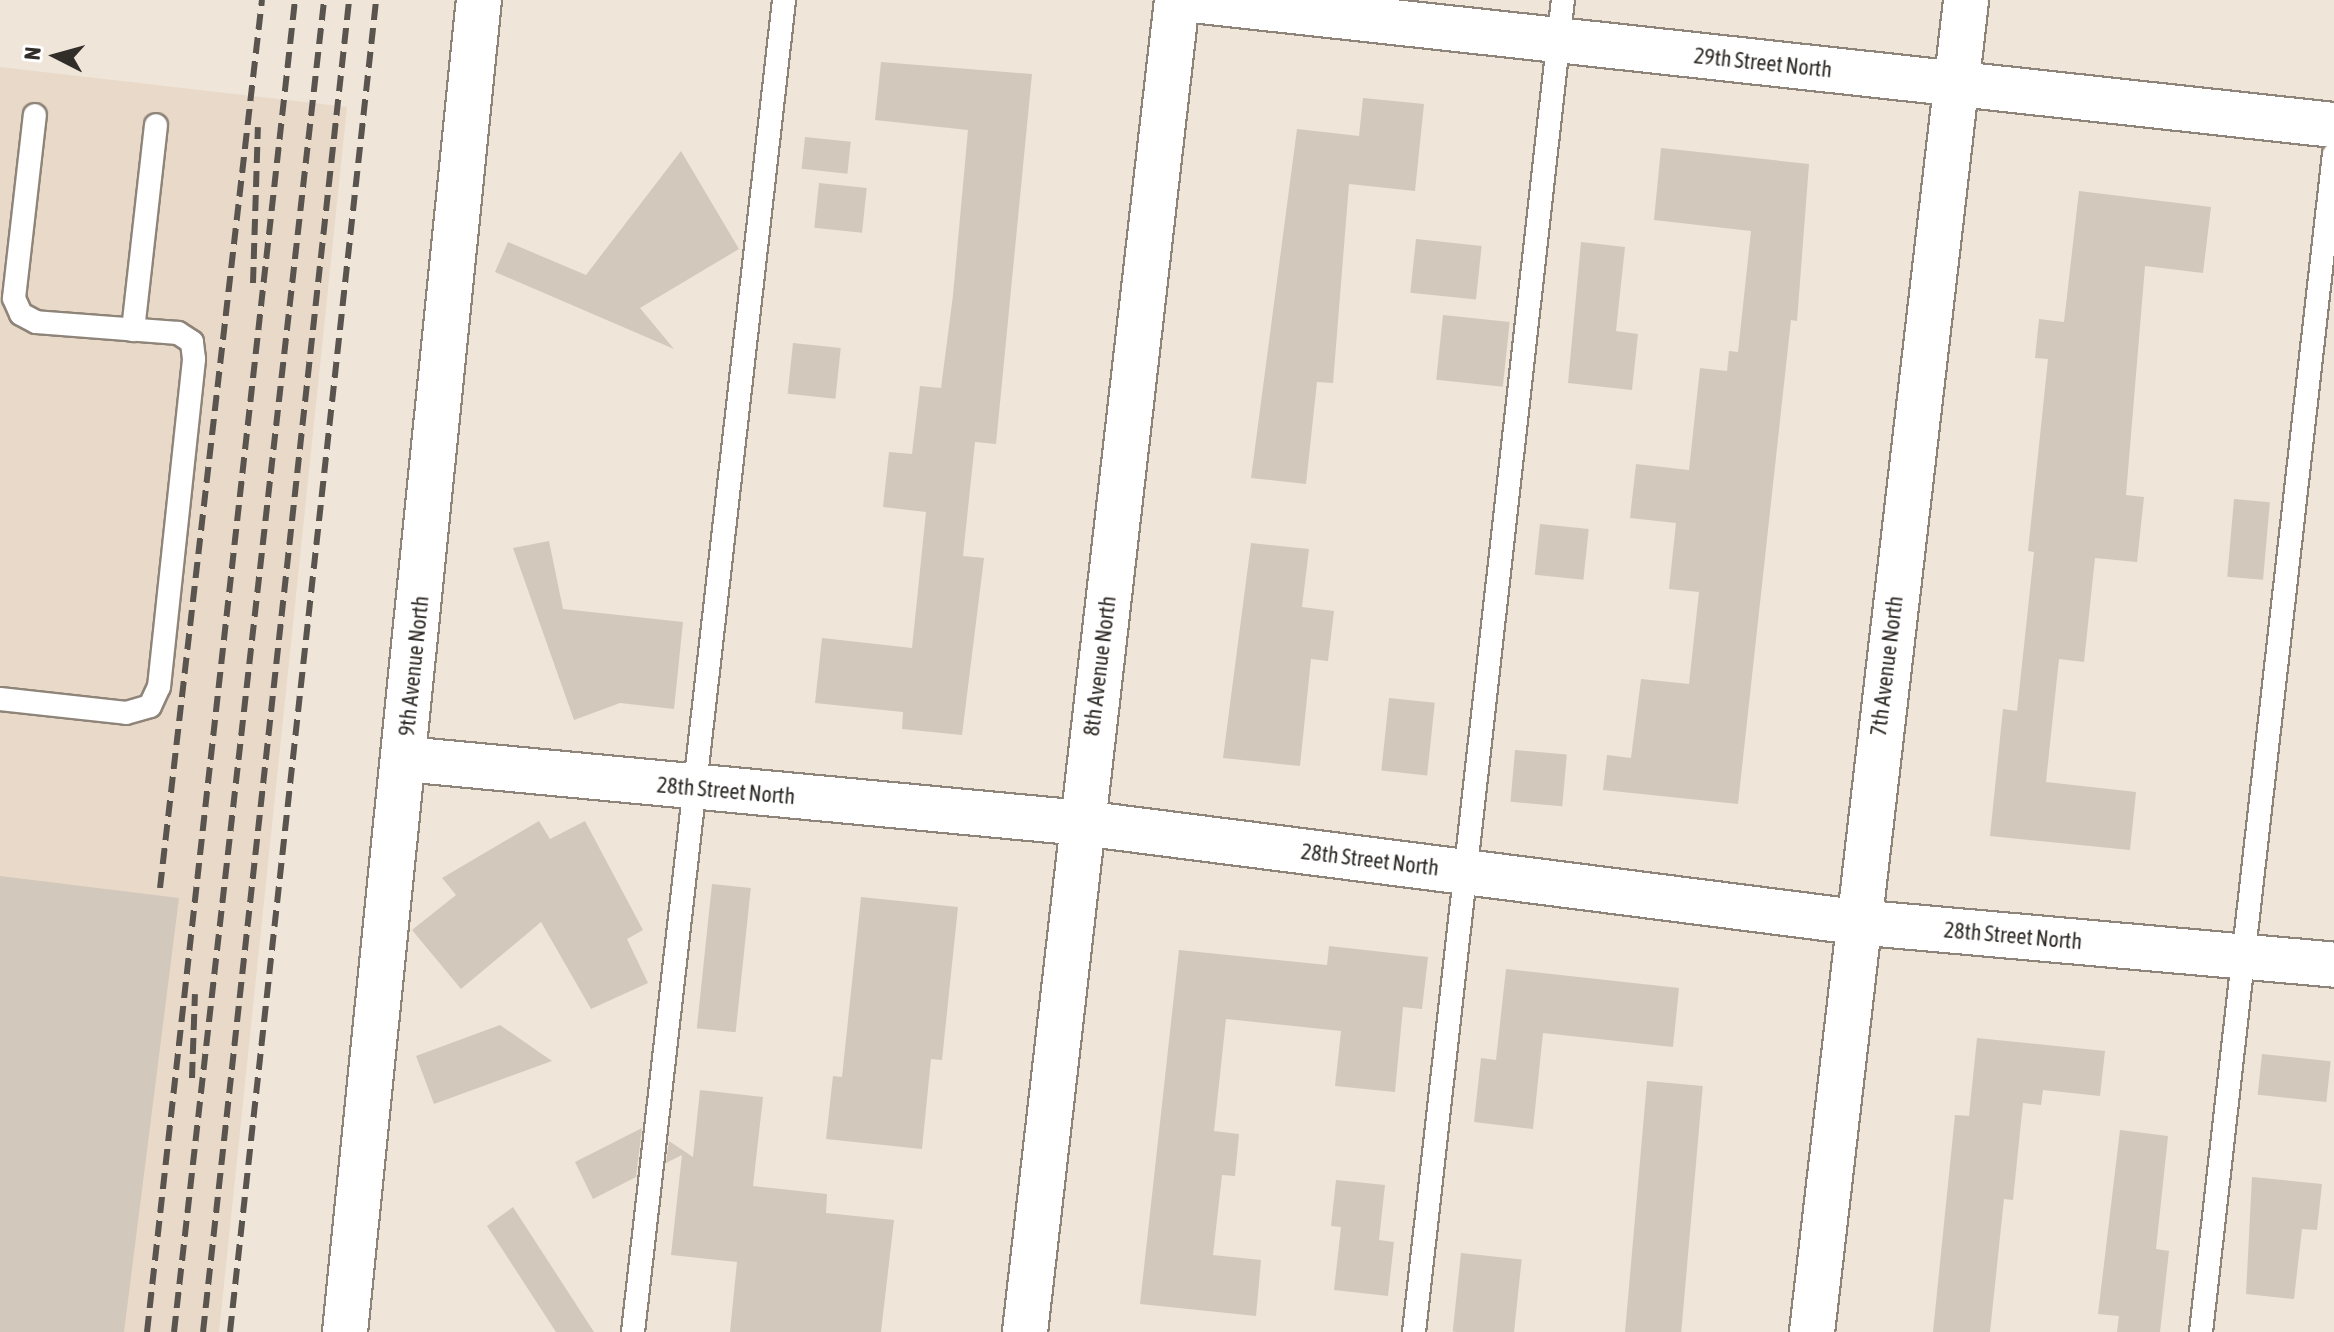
<!DOCTYPE html>
<html>
<head>
<meta charset="utf-8">
<style>
	body { margin:0 }
	#map { position:relative; width:2334px; height:1332px; overflow:hidden; background:#efe5d9; font-family:"Asap Condensed",sans-serif }
	div>[style] { position:absolute }
	[style*='--x'] { left:calc(var(--x)*1px); top:calc(var(--y)*1px); width:calc(var(--w)*1px); rotate:calc(var(--a)*1deg) }
	.built>* { inset:0; background:#e9d9c8 }
	.building>* { inset:0; background:#d3c8bc; transform-origin:0 0 }
	.roads { filter:drop-shadow(2px 0 #8e8479) drop-shadow(-2px 0 #8e8479) drop-shadow(0 2px #8e8479) drop-shadow(0 -2px #8e8479) }
	.service>* { height:22px; margin:-11px; padding:0 11px; transform-origin:11px; border-radius:11px; background:#fff }
	.minor>* { height:44px; margin:-22px; padding:0 22px; transform-origin:22px; border-radius:22px; background:#fff }
	.tertiary>* { height:44px; margin:-22px; padding:0 22px; transform-origin:22px; border-radius:22px; background:#fff }
	.rail>* { height:6px; margin-top:-3px; transform-origin:0; background:repeating-linear-gradient(90deg,#59544e 0 16px,transparent 0 24px) }
	span { translate:-50% -50%; white-space:nowrap; text-align:center; line-height:1.15; -webkit-text-stroke:7px #fff; paint-order:stroke }
	.street-label { font-size:22px; color:#312d29 }
	.north { position:absolute; left:16px; top:16px; width:80px; height:80px; -webkit-text-stroke:6px #fff; paint-order:stroke; rotate:276deg; font-size:22px; font-weight:700; line-height:32px; text-align:center; color:#312d29 }
	.north::after { content:''; display:block; margin:auto; width:28px; height:36px; background:#312d29; clip-path:polygon(50% 0,100% 100%,50% 72%,0 100%) }
</style>
</head>
<body>
<div id="map">
	<div class="built">
		<i style="clip-path:polygon(0 67px,347px 107px,219px 1332px,0 1332px)"></i>
	</div>
	<div class="building">
		<i style="clip-path:polygon(881px 62px,1032px 74px,996px 444px,975px 442px,963px 556px,984px 558px,962px 735px,902px 729px,903px 712px,815px 703px,822px 638px,912px 648px,926px 512px,883px 507px,889px 452px,912px 454px,920px 386px,941px 388px,953px 295px,968px 130px,875px 120px)"></i>
		<i style="clip-path:polygon(1363px 98px,1424px 104px,1415px 191px,1349px 184px,1333px 383px,1317px 382px,1306px 484px,1251px 478px,1297px 129px,1359px 136px)"></i>
		<i style="left:805px;top:137px;width:46px;height:32px;rotate:6deg"></i>
		<i style="clip-path:polygon(1661px 148px,1809px 164px,1797px 321px,1791px 320px,1738px 804px,1603px 790px,1607px 755px,1631px 758px,1641px 679px,1689px 684px,1699px 592px,1669px 589px,1676px 523px,1630px 518px,1636px 464px,1689px 470px,1700px 368px,1727px 371px,1729px 351px,1738px 352px,1751px 231px,1654px 220px)"></i>
		<i style="clip-path:polygon(681px 151px,739px 249px,640px 308px,674px 349px,495px 272px,508px 242px,586px 275px)"></i>
		<i style="left:819px;top:183px;width:48px;height:45px;rotate:6deg"></i>
		<i style="clip-path:polygon(2079px 191px,2211px 207px,2203px 273px,2145px 266px,2126px 495px,2144px 497px,2137px 562px,2095px 558px,2084px 662px,2059px 659px,2046px 782px,2136px 792px,2130px 850px,1990px 836px,2003px 709px,2017px 711px,2034px 552px,2028px 551px,2048px 359px,2035px 358px,2039px 319px,2064px 322px)"></i>
		<i style="left:1416px;top:239px;width:66px;height:54px;rotate:6deg"></i>
		<i style="clip-path:polygon(1581px 242px,1625px 247px,1616px 331px,1638px 334px,1632px 390px,1568px 383px)"></i>
		<i style="left:1443px;top:315px;width:67px;height:65px;rotate:6deg"></i>
		<i style="left:793px;top:343px;width:48px;height:51px;rotate:6deg"></i>
		<i style="left:2234px;top:499px;width:36px;height:78px;rotate:5deg"></i>
		<i style="left:1540px;top:524px;width:49px;height:51px;rotate:6deg"></i>
		<i style="clip-path:polygon(549px 541px,563px 609px,683px 622px,674px 709px,620px 703px,574px 720px,513px 548px)"></i>
		<i style="clip-path:polygon(1251px 543px,1309px 549px,1302px 607px,1334px 611px,1328px 661px,1311px 659px,1300px 766px,1223px 758px)"></i>
		<i style="left:1389px;top:698px;width:46px;height:73px;rotate:6deg"></i>
		<i style="left:1515px;top:750px;width:52px;height:52px;rotate:5deg"></i>
		<i style="clip-path:polygon(539px 821px,550px 839px,585px 821px,643px 930px,627px 939px,648px 983px,591px 1009px,541px 922px,461px 989px,412px 930px,456px 895px,442px 878px)"></i>
		<i style="clip-path:polygon(0 876px,179px 898px,124px 1332px,0 1332px)"></i>
		<i style="left:712px;top:884px;width:39px;height:145px;rotate:6deg"></i>
		<i style="clip-path:polygon(861px 897px,958px 907px,942px 1060px,931px 1059px,922px 1149px,826px 1139px,833px 1076px,842px 1077px)"></i>
		<i style="clip-path:polygon(1329px 946px,1428px 957px,1422px 1009px,1403px 1007px,1395px 1092px,1335px 1086px,1341px 1031px,1226px 1019px,1214px 1131px,1239px 1134px,1235px 1176px,1222px 1175px,1213px 1255px,1261px 1260px,1256px 1316px,1140px 1304px,1179px 950px,1327px 965px)"></i>
		<i style="clip-path:polygon(1506px 969px,1679px 988px,1673px 1047px,1543px 1033px,1533px 1129px,1474px 1122px,1481px 1058px,1496px 1060px)"></i>
		<i style="clip-path:polygon(500px 1025px,552px 1061px,434px 1104px,416px 1056px)"></i>
		<i style="clip-path:polygon(1977px 1038px,2105px 1051px,2100px 1096px,2043px 1090px,2041px 1105px,2023px 1103px,2013px 1200px,2004px 1199px,1990px 1332px,1933px 1332px,1955px 1115px,1969px 1116px)"></i>
		<i style="left:2262px;top:1054px;width:69px;height:41px;rotate:6deg"></i>
		<i style="left:1647px;top:1081px;width:56px;height:252px;rotate:5deg"></i>
		<i style="clip-path:polygon(700px 1090px,763px 1097px,753px 1186px,827px 1194px,826px 1213px,894px 1220px,881px 1332px,730px 1332px,737px 1262px,671px 1255px,682px 1155px,666px 1163px,669px 1141px,693px 1157px)"></i>
		<i style="clip-path:polygon(642px 1128px,636px 1177px,593px 1199px,575px 1162px)"></i>
		<i style="clip-path:polygon(2120px 1130px,2168px 1136px,2156px 1249px,2169px 1251px,2160px 1332px,2117px 1332px,2119px 1316px,2098px 1314px)"></i>
		<i style="clip-path:polygon(2252px 1177px,2322px 1184px,2317px 1230px,2302px 1229px,2294px 1299px,2246px 1294px)"></i>
		<i style="clip-path:polygon(1336px 1180px,1385px 1185px,1379px 1240px,1394px 1242px,1388px 1296px,1334px 1290px,1341px 1227px,1331px 1226px)"></i>
		<i style="clip-path:polygon(513px 1207px,594px 1332px,556px 1332px,487px 1226px)"></i>
		<i style="left:1461px;top:1253px;width:61px;height:79px;rotate:6deg"></i>
	</div>
	<div class="roads">
		<div class="service">
			<i style="--x:133;--y:330;--w:206;--a:-83.6"></i>
			<i style="--x:0;--y:699;--w:127;--a:6.3"></i>
			<i style="--x:126;--y:713;--w:25;--a:-16"></i>
			<i style="--x:150;--y:706;--w:21;--a:-65"></i>
			<i style="--x:159;--y:687;--w:330;--a:-83.9"></i>
			<i style="--x:194;--y:359;--w:17;--a:-97"></i>
			<i style="--x:192;--y:342;--w:17;--a:-147"></i>
			<i style="--x:178;--y:333;--w:142;--a:-175.6"></i>
			<i style="--x:36;--y:322;--w:17;--a:-152"></i>
			<i style="--x:21;--y:314;--w:17;--a:-114"></i>
			<i style="--x:14;--y:298;--w:184;--a:-83.5"></i>
			<i style="--x:633;--y:1332;--w:1341;--a:-83.53"></i>
			<i style="--x:1414;--y:1332;--w:1340;--a:-83.62"></i>
			<i style="--x:2201;--y:1332;--w:1185;--a:-83.56"></i>
		</div>
		<div class="minor">
			<i style="--x:1192;--y:0;--w:1149;--a:6.25"></i>
			<i style="--x:405;--y:759;--w:680;--a:5.4"></i>
			<i style="--x:1082;--y:823;--w:780;--a:7.29"></i>
			<i style="--x:1856;--y:922;--w:480;--a:5.1"></i>
			<i style="--x:345;--y:1332;--w:1339;--a:-84.26"></i>
			<i style="--x:1812;--y:1332;--w:1341;--a:-83.4"></i>
		</div>
		<div class="tertiary">
			<i style="--x:1025;--y:1332;--w:1341;--a:-83.49"></i>
		</div>
	</div>
	<div class="rail">
		<i style="--x:253;--y:283;--w:156;--a:-88.2"></i>
		<i style="--x:160;--y:888;--w:894;--a:-83.45"></i>
		<i style="--x:192;--y:1078;--w:84;--a:-88"></i>
		<i style="--x:147;--y:1332;--w:1340;--a:-83.66"></i>
		<i style="--x:174;--y:1332;--w:1340;--a:-83.57"></i>
		<i style="--x:203;--y:1332;--w:1340;--a:-83.74"></i>
		<i style="--x:230;--y:1332;--w:1340;--a:-83.74"></i>
	</div>
	<div class="street-label">
		<span style="left:1763px;top:63px;rotate:6deg">29th Street North</span>
		<span style="left:414px;top:666px;rotate:-84deg">9th Avenue North</span>
		<span style="left:1100px;top:666px;rotate:-83deg">8th Avenue North</span>
		<span style="left:1887px;top:666px;rotate:-83deg">7th Avenue North</span>
		<span style="left:726px;top:791px;rotate:5deg">28th Street North</span>
		<span style="left:1370px;top:860px;rotate:7deg">28th Street North</span>
		<span style="left:2013px;top:936px;rotate:5deg">28th Street North</span>
	</div>
	<div class="north">N</div>
</div>
</body>
</html>
